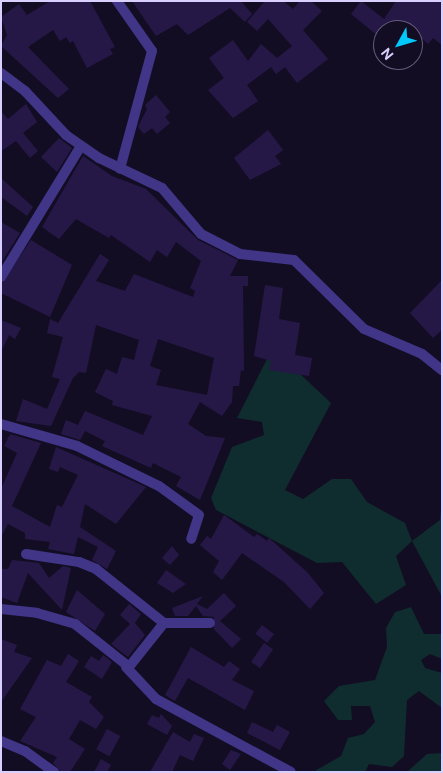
<!DOCTYPE html>
<html>
<head>
<meta charset="utf-8">
<style>
	body { margin:0 }
	#map { position:relative; width:443px; height:773px; overflow:hidden; background:#130d24; font-family:"DM Sans",sans-serif }
	div>[style] { position:absolute }
	[style*='--x'] { left:calc(var(--x)*1px); top:calc(var(--y)*1px); width:calc(var(--w)*1px); rotate:calc(var(--a)*1deg) }
	.green>* { inset:0; background:#0f2c2e }
	.building>* { inset:0; background:#261846; transform-origin:0 0 }
	.minor>* { height:10px; margin:-5px; padding:0 5px; transform-origin:5px; border-radius:5px; background:#403586 }
	span { translate:-50% -50%; white-space:nowrap; text-align:center; line-height:1.15; -webkit-text-stroke:4px #130d24; paint-order:stroke }
	.frame { position:absolute; inset:0; border:2px solid #dad0ff; pointer-events:none }
	.north { position:absolute; left:373px; top:20px; width:50px; height:50px; box-sizing:border-box; background:#130d24; border:1px solid #635b7c; border-radius:50%; rotate:231deg; font-size:14px; font-weight:700; line-height:20px; text-align:center; color:#dad0ff }
	.north::after { content:''; display:block; margin:auto; width:18px; height:22px; background:#00c8fb; clip-path:polygon(50% 0,100% 100%,50% 72%,0 100%) }
</style>
</head>
<body>
<div id="map">
	<div class="green">
		<i style="clip-path:polygon(280px 355px,331px 403px,285px 490px,303px 499px,332px 479px,351px 479px,367px 502px,405px 523px,412px 541px,440px 520px,442px 497px,442px 597px,412px 541px,396px 556px,406px 585px,376px 604px,342px 562px,317px 563px,216px 510px,211px 498px,232px 447px,264px 435px,262px 422px,237px 418px,267px 359px)"></i>
		<i style="clip-path:polygon(411px 607px,424px 634px,442px 634px,442px 659px,430px 654px,421px 660px,425px 668px,442px 673px,442px 708px,419px 691px,407px 700px,404px 756px,392px 767px,369px 764px,365px 772px,313px 772px,341px 756px,348px 738px,364px 734px,375px 722px,370px 706px,351px 706px,352px 720px,338px 720px,324px 701px,339px 686px,375px 680px,387px 647px,386px 628px,395px 612px)"></i>
		<i style="clip-path:polygon(442px 753px,442px 772px,407px 772px,427px 754px)"></i>
	</div>
	<div class="building">
		<i style="clip-path:polygon(50px 1px,90px 1px,115px 47px,110px 49px,113px 54px,87px 68px,73px 41px,70px 43px,66px 37px,60px 41px,53px 30px,28px 47px,69px 89px,58px 98px,1px 46px,7px 35px,1px 17px,19px 4px,27px 15px)"></i>
		<i style="clip-path:polygon(132px 1px,241px 1px,252px 14px,245px 22px,230px 8px,188px 35px,177px 24px,156px 36px)"></i>
		<i style="clip-path:polygon(265px 1px,283px 1px,293px 9px,300px 1px,311px 1px,322px 11px,303px 30px,328px 59px,297px 83px,285px 67px,276px 74px,271px 67px,247px 85px,258px 101px,233px 118px,208px 90px,224px 78px,209px 58px,233px 40px,248px 61px,261px 44px,277px 58px,292px 46px,268px 19px,257px 31px,247px 22px)"></i>
		<i style="clip-path:polygon(361px 1px,384px 19px,396px 1px,442px 1px,442px 45px,433px 38px,428px 44px,413px 30px,383px 30px,383px 40px,351px 14px)"></i>
		<i style="clip-path:polygon(156px 95px,170px 112px,165px 117px,170px 123px,157px 134px,152px 128px,144px 134px,138px 127px,147px 109px,145px 105px)"></i>
		<i style="clip-path:polygon(26px 104px,37px 122px,23px 133px,38px 151px,30px 158px,16px 141px,1px 151px,1px 111px,8px 119px)"></i>
		<i style="clip-path:polygon(268px 130px,283px 150px,275px 156px,281px 164px,250px 180px,234px 158px)"></i>
		<i style="clip-path:polygon(59px 138px,72px 148px,57px 172px,41px 157px)"></i>
		<i style="clip-path:polygon(evenodd,83px 156px,112px 176px,146px 189px,198px 240px,238px 260px,230px 276px,248px 276px,248px 286px,243px 286px,244px 371px,241px 370px,239px 386px,233px 386px,232px 402px,222px 416px,200px 402px,188px 424px,206px 436px,225px 438px,200px 500px,176px 486px,181px 477px,153px 463px,151px 468px,102px 446px,105px 441px,85px 431px,80px 440px,61px 434px,66px 420px,78px 425px,85px 411px,143px 435px,152px 416px,112px 405px,113px 401px,95px 392px,106px 369px,117px 374px,122px 357px,134px 360px,139px 340px,96px 325px,86px 373px,79px 372px,73px 378px,51px 426px,16px 421px,23px 399px,47px 409px,60px 379px,52px 377px,63px 337px,47px 333px,50px 319px,58px 323px,100px 254px,109px 260px,96px 281px,125px 291px,134px 274px,193px 297px,195px 291px,190px 288px,201px 261px,176px 242px,167px 257px,157px 250px,150px 262px,111px 235px,109px 238px,76px 219px,59px 239px,42px 227px,83px 156px,158px 339px,214px 358px,207px 395px,156px 385px,161px 370px,150px 366px,158px 339px)"></i>
		<i style="clip-path:polygon(1px 178px,33px 207px,27px 216px,1px 197px)"></i>
		<i style="clip-path:polygon(1px 222px,20px 233px,1px 263px)"></i>
		<i style="clip-path:polygon(31px 240px,72px 265px,50px 317px,1px 293px,1px 284px)"></i>
		<i style="clip-path:polygon(442px 280px,442px 330px,433px 338px,410px 313px)"></i>
		<i style="clip-path:polygon(265px 285px,283px 288px,279px 319px,300px 323px,295px 355px,312px 358px,309px 376px,269px 370px,271px 361px,254px 356px)"></i>
		<i style="clip-path:polygon(1px 320px,21px 328px,15px 339px,9px 335px,1px 352px)"></i>
		<i style="clip-path:polygon(10px 434px,41px 443px,12px 506px,50px 527px,57px 505px,62px 507px,78px 475px,60px 467px,58px 472px,49px 469px,56px 447px,146px 487px,116px 524px,85px 504px,80px 527px,116px 551px,107px 569px,92px 560px,98px 547px,78px 537px,74px 554px,48px 549px,50px 542px,25px 539px,25px 533px,8px 524px,1px 537px,1px 489px,17px 453px,4px 446px)"></i>
		<i style="clip-path:polygon(224px 515px,254px 537px,257px 534px,267px 541px,269px 538px,308px 573px,324px 593px,310px 609px,284px 582px,242px 553px,222px 580px,213px 572px,219px 561px,200px 545px,207px 536px,211px 539px)"></i>
		<i style="clip-path:polygon(172px 546px,179px 555px,170px 565px,162px 558px)"></i>
		<i style="clip-path:polygon(12px 560px,39px 563px,49px 578px,63px 566px,71px 568px,62px 610px,28px 573px,17px 603px,1px 597px,1px 569px,8px 569px)"></i>
		<i style="clip-path:polygon(166px 570px,186px 584px,173px 593px,157px 583px)"></i>
		<i style="clip-path:polygon(77px 590px,105px 614px,95px 631px,66px 612px)"></i>
		<i style="clip-path:polygon(224px 593px,236px 606px,220px 621px,241px 639px,232px 648px,214px 629px,214px 617px,203px 616px,196px 606px,188px 616px,175px 616px,172px 608px,203px 596px,197px 604px,207px 609px)"></i>
		<i style="clip-path:polygon(129px 604px,141px 614px,135px 623px,145px 635px,128px 657px,111px 644px,130px 624px,120px 615px)"></i>
		<i style="left:262px;top:625px;width:15px;height:11px;rotate:37deg"></i>
		<i style="clip-path:polygon(1px 639px,17px 645px,14px 652px,32px 658px,1px 702px)"></i>
		<i style="left:264px;top:643px;width:11px;height:23px;rotate:34deg"></i>
		<i style="clip-path:polygon(191px 647px,224px 667px,229px 661px,240px 669px,232px 680px,254px 691px,245px 710px,188px 678px,175px 701px,165px 695px)"></i>
		<i style="clip-path:polygon(68px 654px,79px 661px,66px 682px,92px 697px,89px 702px,104px 717px,96px 729px,80px 720px,69px 739px,85px 749px,70px 772px,61px 772px,53px 763px,57px 757px,20px 741px,36px 717px,20px 709px,47px 660px,61px 666px)"></i>
		<i style="clip-path:polygon(103px 655px,112px 662px,102px 679px,84px 667px,91px 656px,99px 661px)"></i>
		<i style="clip-path:polygon(161px 714px,172px 726px,167px 735px,147px 724px,152px 715px,159px 718px)"></i>
		<i style="clip-path:polygon(252px 722px,273px 732px,277px 725px,290px 732px,280px 750px,247px 733px)"></i>
		<i style="left:107px;top:729px;width:15px;height:23px;rotate:28deg"></i>
		<i style="clip-path:polygon(173px 732px,190px 742px,194px 734px,204px 738px,193px 761px,180px 755px,172px 772px,150px 772px)"></i>
		<i style="clip-path:polygon(231px 750px,241px 754px,230px 770px,222px 764px)"></i>
		<i style="clip-path:polygon(101px 759px,111px 765px,107px 772px,94px 772px)"></i>
	</div>
	<div class="minor">
		<i style="--x:117;--y:1;--w:61;--a:55"></i>
		<i style="--x:152;--y:51;--w:122;--a:105.2"></i>
		<i style="--x:1;--y:73;--w:30;--a:37"></i>
		<i style="--x:25;--y:91;--w:60;--a:47"></i>
		<i style="--x:66;--y:135;--w:40;--a:34.9"></i>
		<i style="--x:99;--y:158;--w:70;--a:25.5"></i>
		<i style="--x:162;--y:188;--w:60;--a:49.7"></i>
		<i style="--x:201;--y:234;--w:44;--a:27.1"></i>
		<i style="--x:240;--y:254;--w:54;--a:6.3"></i>
		<i style="--x:294;--y:260;--w:98;--a:44.6"></i>
		<i style="--x:364;--y:329;--w:63;--a:23.3"></i>
		<i style="--x:422;--y:354;--w:26;--a:39"></i>
		<i style="--x:1;--y:277;--w:153;--a:-58.6"></i>
		<i style="--x:1;--y:424;--w:79;--a:16.1"></i>
		<i style="--x:77;--y:446;--w:91;--a:26"></i>
		<i style="--x:159;--y:486;--w:49;--a:35.9"></i>
		<i style="--x:199;--y:515;--w:25;--a:108"></i>
		<i style="--x:26;--y:554;--w:54;--a:8.6"></i>
		<i style="--x:79;--y:562;--w:18;--a:22"></i>
		<i style="--x:96;--y:569;--w:87;--a:38.5"></i>
		<i style="--x:1;--y:609;--w:36;--a:6"></i>
		<i style="--x:37;--y:613;--w:40;--a:16"></i>
		<i style="--x:75;--y:624;--w:69;--a:38.5"></i>
		<i style="--x:129;--y:667;--w:56;--a:-51.5"></i>
		<i style="--x:164;--y:623;--w:46;--a:0"></i>
		<i style="--x:126;--y:667;--w:44;--a:46.8"></i>
		<i style="--x:156;--y:699;--w:153;--a:28.4"></i>
		<i style="--x:1;--y:741;--w:26;--a:23"></i>
		<i style="--x:25;--y:751;--w:36;--a:36"></i>
	</div>
	<div class="frame"></div>
	<div class="north">N</div>
</div>
</body>
</html>
